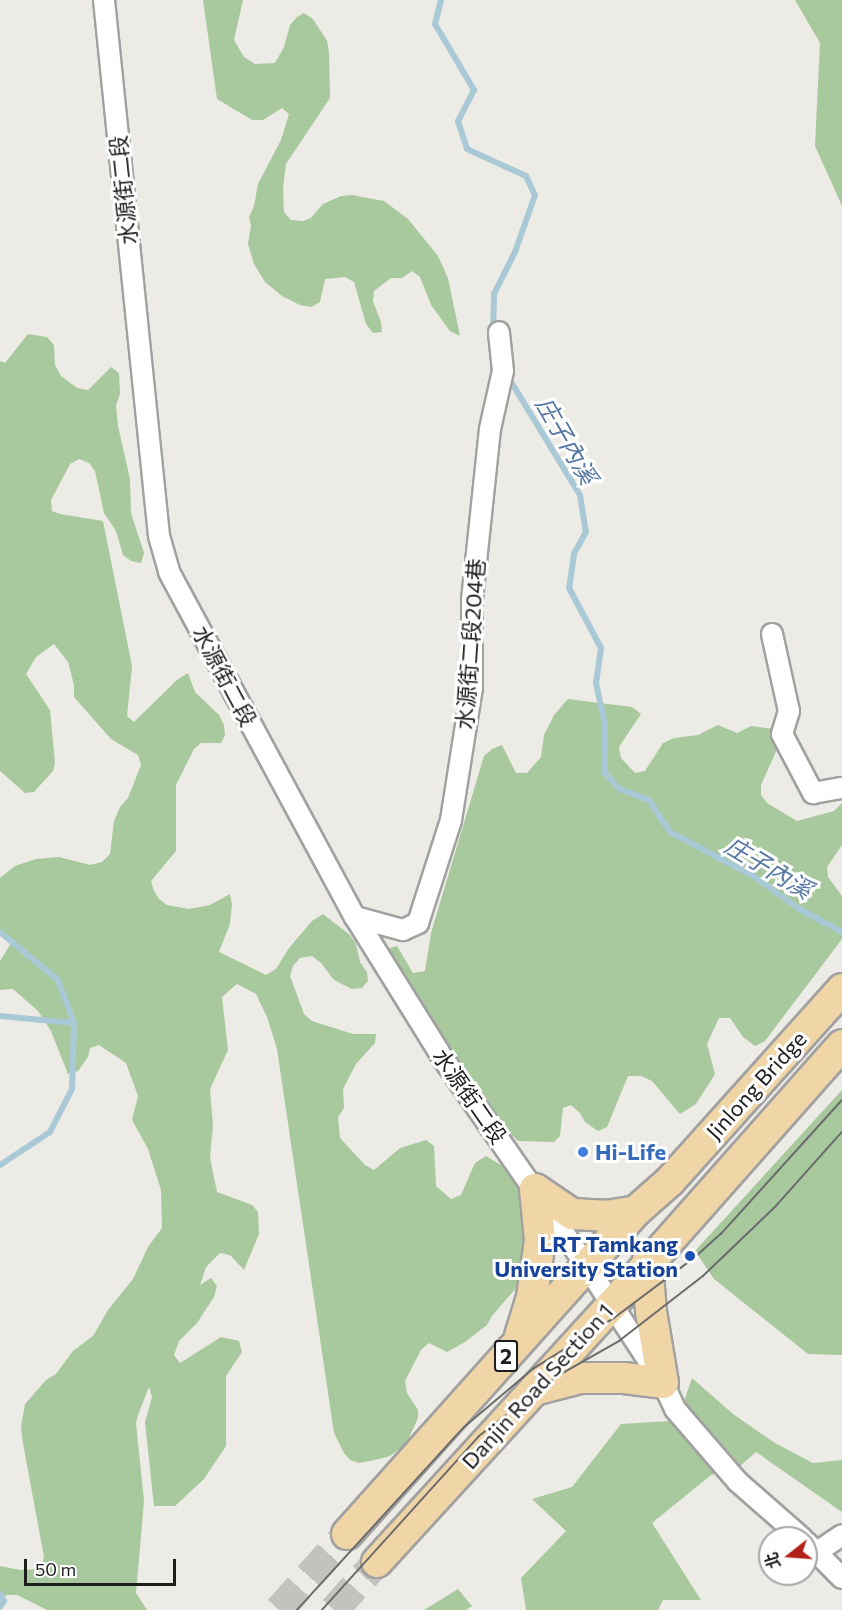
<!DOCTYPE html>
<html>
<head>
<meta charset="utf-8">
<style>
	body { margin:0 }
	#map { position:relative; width:842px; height:1610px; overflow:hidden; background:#edebe5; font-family:Commissioner,"Noto Sans TC",sans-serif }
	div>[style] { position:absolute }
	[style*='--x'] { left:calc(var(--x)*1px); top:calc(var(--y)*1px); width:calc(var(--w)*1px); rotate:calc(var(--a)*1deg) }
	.forest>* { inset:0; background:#a8c89e }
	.stream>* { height:6px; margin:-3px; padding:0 3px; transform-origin:3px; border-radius:3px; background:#aac9d6 }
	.primary-tunnel>* { height:30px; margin-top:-15px; transform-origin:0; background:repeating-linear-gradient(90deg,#c3c2bd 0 30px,transparent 0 45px) }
	.roads { filter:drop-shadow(2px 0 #a1a1a1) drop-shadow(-2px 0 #a1a1a1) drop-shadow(0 2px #a1a1a1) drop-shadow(0 -2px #a1a1a1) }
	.minor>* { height:20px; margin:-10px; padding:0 10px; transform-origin:10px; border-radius:10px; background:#fff }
	.primary>* { height:30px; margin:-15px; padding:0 15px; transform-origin:15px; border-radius:15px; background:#f0d5a6 }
	.tram>* { height:1.5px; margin:-0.75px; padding:0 0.75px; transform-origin:0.75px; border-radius:0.75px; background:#6b6b6b }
	.dots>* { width:16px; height:16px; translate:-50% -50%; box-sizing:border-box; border:3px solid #fff; border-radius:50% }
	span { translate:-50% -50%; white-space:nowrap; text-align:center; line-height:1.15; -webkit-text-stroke:6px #fff; paint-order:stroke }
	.shield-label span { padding:2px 4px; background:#fff; border:2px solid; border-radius:4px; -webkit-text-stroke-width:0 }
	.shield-label { font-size:21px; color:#1d1d1d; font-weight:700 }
	.street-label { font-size:22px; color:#1d1d1d }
	.shop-label { font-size:22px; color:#366cbe; font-weight:700 }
	.left { translate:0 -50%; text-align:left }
	.transit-label { font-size:22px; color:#164399; font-weight:700 }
	.right { translate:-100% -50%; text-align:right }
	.water-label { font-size:24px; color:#5577a1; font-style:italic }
	.north { position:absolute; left:758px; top:1526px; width:60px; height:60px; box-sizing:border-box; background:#fff; border:2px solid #a5a5a5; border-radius:50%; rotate:253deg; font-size:16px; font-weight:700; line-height:24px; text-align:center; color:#1d1d1d }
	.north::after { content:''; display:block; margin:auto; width:21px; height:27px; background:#b32118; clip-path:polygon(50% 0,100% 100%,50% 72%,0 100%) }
	.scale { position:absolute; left:24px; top:1559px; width:152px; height:27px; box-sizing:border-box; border:3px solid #1d1d1d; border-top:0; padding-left:8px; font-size:18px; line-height:21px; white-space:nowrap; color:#1d1d1d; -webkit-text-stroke:4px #fff; paint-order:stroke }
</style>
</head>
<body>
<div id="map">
	<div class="forest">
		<i style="clip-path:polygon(203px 0,243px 0,234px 40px,244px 57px,255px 64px,275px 63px,284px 47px,290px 25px,297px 17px,304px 13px,313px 19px,327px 41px,329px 52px,330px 98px,286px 164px,283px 188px,284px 212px,291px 220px,303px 221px,311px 218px,323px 204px,341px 196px,352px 195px,384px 201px,408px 219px,438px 256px,448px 278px,460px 336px,450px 331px,431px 305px,420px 277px,412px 271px,402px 278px,391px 278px,374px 291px,373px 301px,381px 322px,382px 332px,373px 333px,366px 324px,354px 282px,345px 277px,325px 279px,320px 302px,311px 307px,300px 305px,282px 296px,265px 282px,254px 264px,248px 244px,251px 226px,249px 217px,254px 206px,258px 184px,281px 140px,289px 114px,282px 108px,263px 120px,252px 120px,217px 99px)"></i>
		<i style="clip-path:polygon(795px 0,842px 0,842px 206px,815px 146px,820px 43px)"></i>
		<i style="clip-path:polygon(28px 334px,47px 337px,54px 345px,55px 365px,61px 376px,77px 388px,88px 390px,111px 367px,119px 373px,120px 394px,116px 405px,118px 426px,130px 479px,131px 513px,144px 553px,141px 563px,131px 561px,123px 555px,116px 531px,104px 513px,95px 471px,89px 463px,79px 459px,70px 464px,51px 500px,52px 511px,60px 514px,103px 521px,132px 666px,127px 716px,134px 722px,178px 679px,188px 673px,195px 692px,219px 715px,224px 725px,225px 735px,221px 743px,201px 743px,194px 749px,176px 785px,176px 851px,151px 881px,154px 891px,159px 899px,167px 905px,189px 909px,210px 905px,230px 894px,232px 904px,230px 924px,219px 952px,266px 975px,276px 969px,289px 948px,312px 921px,323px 914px,350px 935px,356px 944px,360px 962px,367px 972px,368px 981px,362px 988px,352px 989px,334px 980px,321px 963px,312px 956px,300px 958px,293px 966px,290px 976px,304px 1014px,312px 1021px,353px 1034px,376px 1034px,375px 1043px,356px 1064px,343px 1089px,344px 1108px,338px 1117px,340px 1138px,365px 1165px,374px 1170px,400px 1148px,426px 1140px,434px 1146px,436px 1186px,451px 1199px,461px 1195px,475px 1163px,486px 1156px,521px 1177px,529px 1273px,492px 1316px,487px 1325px,465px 1342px,447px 1352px,429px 1343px,421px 1350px,405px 1381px,407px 1393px,418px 1410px,418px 1418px,406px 1444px,390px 1456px,379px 1459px,359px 1463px,350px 1460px,344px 1453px,334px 1433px,277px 1049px,267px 1017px,256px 994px,237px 984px,222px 997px,228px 1050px,210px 1089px,213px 1125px,210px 1158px,217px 1192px,252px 1205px,258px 1212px,259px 1234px,244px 1270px,230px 1255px,220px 1253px,206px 1267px,200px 1285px,211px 1278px,217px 1286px,214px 1297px,197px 1323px,179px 1341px,174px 1355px,180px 1363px,221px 1337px,239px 1341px,242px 1352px,226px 1376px,226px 1446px,204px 1479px,175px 1506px,154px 1506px,145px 1422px,152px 1397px,149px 1387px,138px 1415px,136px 1423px,144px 1501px,136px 1593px,147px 1610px,47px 1610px,17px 1595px,7px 1595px,0 1599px,0 1566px,20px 1570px,41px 1569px,44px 1557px,22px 1438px,21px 1426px,25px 1404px,46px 1380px,56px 1374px,73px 1351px,93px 1336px,108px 1310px,133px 1279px,148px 1247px,162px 1228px,161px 1190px,148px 1149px,132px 1120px,138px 1096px,126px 1063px,99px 1045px,90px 1048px,88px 1057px,78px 1071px,68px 1074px,51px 1031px,38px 1011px,13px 989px,0 990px,0 961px,11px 943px,6px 934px,0 931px,0 878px,15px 866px,36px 859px,59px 857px,90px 865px,102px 862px,110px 854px,114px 821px,120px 807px,128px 798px,141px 765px,138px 755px,111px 739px,74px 697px,74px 685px,68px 662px,54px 644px,36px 657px,26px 674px,50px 710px,55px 763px,53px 771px,34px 792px,25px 793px,0 771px,0 361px,5px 363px)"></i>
		<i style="clip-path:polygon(568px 699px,632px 707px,641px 714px,619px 747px,621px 758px,635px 773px,645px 771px,663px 743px,674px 738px,698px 735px,718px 725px,737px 733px,751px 726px,774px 729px,778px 747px,761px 785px,761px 795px,767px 803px,797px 821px,834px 811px,842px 803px,842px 845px,827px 867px,828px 877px,842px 896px,842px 939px,765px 1041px,755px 1046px,743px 1037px,730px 1018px,719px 1018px,707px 1044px,715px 1074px,696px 1104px,680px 1114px,652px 1081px,641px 1076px,628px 1076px,607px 1127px,598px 1131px,585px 1122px,580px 1113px,571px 1105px,563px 1108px,560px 1136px,554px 1142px,518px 1141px,510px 1133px,490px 1125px,386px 949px,397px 946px,413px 973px,425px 971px,431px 933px,484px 756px,492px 749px,502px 745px,516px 773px,527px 773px,541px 757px,544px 735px,554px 715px)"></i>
		<i style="clip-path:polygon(842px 1090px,842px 1355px,808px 1354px,714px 1279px,695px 1251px)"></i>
		<i style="clip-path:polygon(692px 1378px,733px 1414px,775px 1443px,813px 1463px,842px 1460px,842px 1512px,756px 1452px,739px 1467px,711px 1475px,652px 1523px,701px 1600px,663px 1600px,658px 1610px,526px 1610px,521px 1578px,566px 1531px,532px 1499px,572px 1487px,621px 1424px,670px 1421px,682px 1407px)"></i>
		<i style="clip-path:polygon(458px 1589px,472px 1606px,466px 1610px,424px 1610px)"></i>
	</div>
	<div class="stream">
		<i style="--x:441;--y:0;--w:25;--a:104"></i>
		<i style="--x:435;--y:24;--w:77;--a:59.4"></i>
		<i style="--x:474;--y:90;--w:35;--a:117"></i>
		<i style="--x:458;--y:121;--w:29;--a:72"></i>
		<i style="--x:467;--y:149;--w:65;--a:24.6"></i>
		<i style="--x:526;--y:176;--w:21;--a:65"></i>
		<i style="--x:535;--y:195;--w:60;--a:109.3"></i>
		<i style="--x:515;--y:252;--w:47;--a:116.6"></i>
		<i style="--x:494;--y:294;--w:40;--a:91.4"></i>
		<i style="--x:507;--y:375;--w:140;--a:58.7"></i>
		<i style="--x:580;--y:495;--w:37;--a:81"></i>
		<i style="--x:586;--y:532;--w:25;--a:119"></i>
		<i style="--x:574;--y:554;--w:34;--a:98"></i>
		<i style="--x:569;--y:588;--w:68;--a:61.9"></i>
		<i style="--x:601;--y:648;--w:35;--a:98"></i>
		<i style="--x:596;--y:683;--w:43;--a:77.9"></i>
		<i style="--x:605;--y:725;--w:48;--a:90"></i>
		<i style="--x:605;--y:773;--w:22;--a:47"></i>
		<i style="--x:620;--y:789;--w:31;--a:21"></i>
		<i style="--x:649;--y:800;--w:38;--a:57"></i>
		<i style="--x:670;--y:832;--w:94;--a:27.9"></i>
		<i style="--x:753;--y:876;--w:59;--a:35.3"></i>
		<i style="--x:801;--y:910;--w:47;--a:28.2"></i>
		<i style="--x:0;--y:932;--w:75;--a:39.6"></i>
		<i style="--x:58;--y:980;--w:46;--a:69.6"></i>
		<i style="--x:0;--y:1016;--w:74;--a:5.4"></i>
		<i style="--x:74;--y:1023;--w:66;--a:91.7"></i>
		<i style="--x:72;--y:1089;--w:48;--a:117.1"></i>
		<i style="--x:50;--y:1132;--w:60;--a:146.6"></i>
		<i style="--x:0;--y:1594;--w:8;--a:60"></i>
		<i style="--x:4;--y:1601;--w:7;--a:124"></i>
	</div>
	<div class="primary-tunnel">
		<i style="--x:279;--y:1610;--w:102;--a:-48.2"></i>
		<i style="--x:334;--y:1610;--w:64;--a:-48.1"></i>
	</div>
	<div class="roads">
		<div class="minor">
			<i style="--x:104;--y:0;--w:539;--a:84.14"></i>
			<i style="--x:159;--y:536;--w:37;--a:74"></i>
			<i style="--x:169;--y:572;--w:392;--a:61.7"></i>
			<i style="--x:355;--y:917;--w:168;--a:58.1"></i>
			<i style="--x:444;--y:1060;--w:253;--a:55.3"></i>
			<i style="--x:588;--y:1268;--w:137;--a:56.9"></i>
			<i style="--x:663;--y:1383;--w:29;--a:65"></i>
			<i style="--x:675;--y:1409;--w:96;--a:49.2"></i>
			<i style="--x:738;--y:1482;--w:85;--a:41.2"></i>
			<i style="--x:772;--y:634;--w:79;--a:77.6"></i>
			<i style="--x:789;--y:711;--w:24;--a:107"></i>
			<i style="--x:782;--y:734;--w:67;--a:62.3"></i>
			<i style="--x:813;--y:793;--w:29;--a:-10"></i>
			<i style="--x:355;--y:917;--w:50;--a:15.2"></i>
			<i style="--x:403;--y:930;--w:17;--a:-25"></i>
			<i style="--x:418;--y:923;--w:108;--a:-72.2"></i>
			<i style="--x:451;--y:820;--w:134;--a:-81"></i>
			<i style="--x:472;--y:688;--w:88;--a:-90"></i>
			<i style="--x:472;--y:600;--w:172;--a:-84"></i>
			<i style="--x:490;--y:429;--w:59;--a:-77.4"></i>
			<i style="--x:503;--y:371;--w:39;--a:-96"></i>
			<i style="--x:806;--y:1542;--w:51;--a:45"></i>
			<i style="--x:817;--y:1552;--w:30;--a:-34"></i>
		</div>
		<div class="primary">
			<i style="--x:535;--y:1189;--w:45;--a:34"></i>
			<i style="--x:572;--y:1214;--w:34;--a:3"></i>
			<i style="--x:606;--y:1216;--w:30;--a:-9"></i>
			<i style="--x:520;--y:1336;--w:41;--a:-72.9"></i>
			<i style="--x:532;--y:1297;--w:58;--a:-82"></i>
			<i style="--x:540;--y:1240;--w:51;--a:-95.6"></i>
			<i style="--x:534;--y:1390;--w:48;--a:-14.6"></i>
			<i style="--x:580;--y:1378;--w:44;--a:0"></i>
			<i style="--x:624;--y:1378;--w:39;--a:7"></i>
			<i style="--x:663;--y:1383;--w:73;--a:-99.5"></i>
			<i style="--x:651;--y:1311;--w:48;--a:-94.8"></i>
			<i style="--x:347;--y:1534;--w:433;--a:-48.2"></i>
			<i style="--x:636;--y:1211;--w:45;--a:-41.4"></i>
			<i style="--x:670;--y:1181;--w:258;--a:-48.1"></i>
			<i style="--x:377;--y:1562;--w:348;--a:-47.6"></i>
			<i style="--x:612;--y:1305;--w:347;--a:-48.5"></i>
		</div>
	</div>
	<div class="tram">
		<i style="--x:297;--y:1610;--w:246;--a:-47.6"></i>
		<i style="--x:463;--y:1428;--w:92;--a:-40.1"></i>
		<i style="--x:533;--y:1369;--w:96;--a:-32.2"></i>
		<i style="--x:614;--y:1318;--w:100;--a:-36.9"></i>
		<i style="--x:694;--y:1258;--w:36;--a:-42"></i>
		<i style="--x:721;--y:1234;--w:181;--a:-47.9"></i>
		<i style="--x:322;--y:1610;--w:234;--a:-47.9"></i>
		<i style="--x:479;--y:1436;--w:97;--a:-37.5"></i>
		<i style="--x:556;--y:1377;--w:73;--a:-29.7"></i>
		<i style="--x:619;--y:1341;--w:106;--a:-37.7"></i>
		<i style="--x:703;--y:1276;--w:101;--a:-43.8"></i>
		<i style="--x:776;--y:1206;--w:99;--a:-48.3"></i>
	</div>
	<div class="dots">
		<i style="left:583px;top:1152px;background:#3f7fe0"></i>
		<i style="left:690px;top:1256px;background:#1a4fb4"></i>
	</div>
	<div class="shield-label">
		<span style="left:506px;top:1356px">2</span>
	</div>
	<div class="street-label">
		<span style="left:123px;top:190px;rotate:-96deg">水源街二段</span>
		<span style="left:470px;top:644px;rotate:-86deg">水源街二段204巷</span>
		<span style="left:225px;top:676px;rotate:62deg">水源街二段</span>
		<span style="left:756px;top:1085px;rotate:-48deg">Jinlong Bridge</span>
		<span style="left:470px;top:1096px;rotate:55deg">水源街二段</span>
		<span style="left:537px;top:1386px;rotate:-48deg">Danjin Road Section 1</span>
	</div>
	<div class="shop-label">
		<span class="left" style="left:595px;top:1152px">Hi-Life</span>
	</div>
	<div class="transit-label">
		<span class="right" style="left:678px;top:1256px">LRT Tamkang<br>University Station</span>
	</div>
	<div class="water-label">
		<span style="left:567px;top:440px;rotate:60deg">庄子內溪</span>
		<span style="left:769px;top:867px;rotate:31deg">庄子內溪</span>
	</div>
	<div class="north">北</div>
	<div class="scale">50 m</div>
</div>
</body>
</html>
